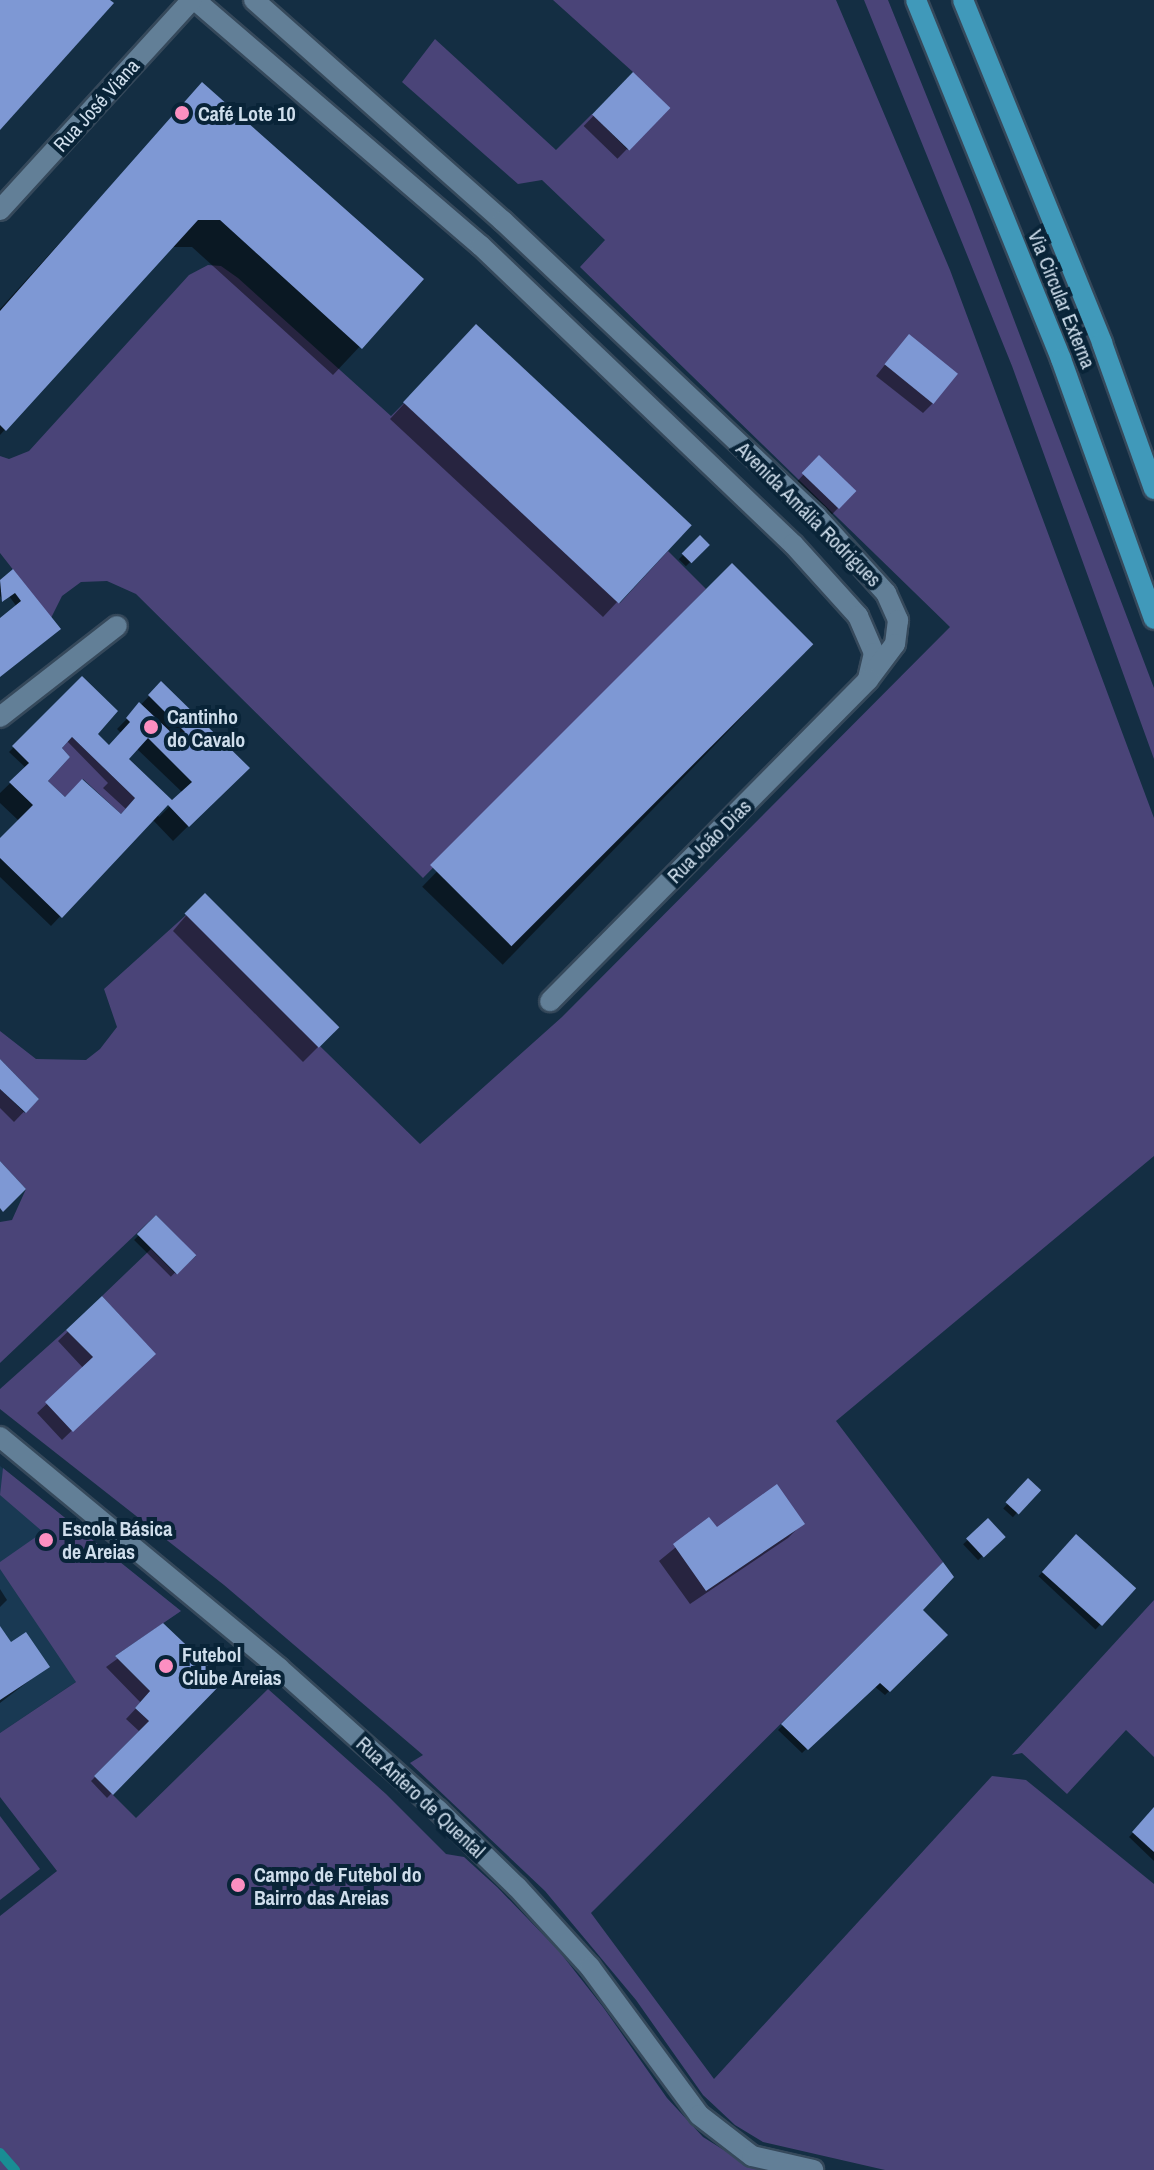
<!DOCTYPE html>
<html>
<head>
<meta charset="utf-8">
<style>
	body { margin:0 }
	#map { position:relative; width:1154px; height:2170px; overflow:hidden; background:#142e43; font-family:"Archivo Narrow",sans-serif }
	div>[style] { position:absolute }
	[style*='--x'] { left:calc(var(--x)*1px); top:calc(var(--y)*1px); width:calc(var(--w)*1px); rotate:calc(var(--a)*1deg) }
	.built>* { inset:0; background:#193953 }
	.green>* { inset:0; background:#4a4478 }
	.shadow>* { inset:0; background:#0007; transform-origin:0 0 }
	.stream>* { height:10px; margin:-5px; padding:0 5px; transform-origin:5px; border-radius:5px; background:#198d94 }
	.building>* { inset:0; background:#7e98d4; transform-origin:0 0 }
	.roads { filter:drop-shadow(2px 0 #36495b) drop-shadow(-2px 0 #36495b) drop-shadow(0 2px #36495b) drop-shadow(0 -2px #36495b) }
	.street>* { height:20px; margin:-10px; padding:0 10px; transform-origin:10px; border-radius:10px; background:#627f97 }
	.primary>* { height:20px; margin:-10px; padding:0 10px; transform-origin:10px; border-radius:10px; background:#4099ba }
	.dots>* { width:22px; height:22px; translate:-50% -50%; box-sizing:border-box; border:4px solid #092438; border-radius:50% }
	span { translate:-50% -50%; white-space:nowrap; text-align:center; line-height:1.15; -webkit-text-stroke:8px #092438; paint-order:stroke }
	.street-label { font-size:20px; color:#cfdeec }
	.poi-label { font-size:20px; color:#cfdeec; font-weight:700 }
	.left { translate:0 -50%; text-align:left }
</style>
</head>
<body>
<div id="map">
	<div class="built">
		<i style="clip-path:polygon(0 1466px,181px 1611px,0 1733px)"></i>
	</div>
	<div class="green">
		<i style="clip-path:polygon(553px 0,836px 0,950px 270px,1154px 818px,1154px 1156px,836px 1421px,943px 1562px,591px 1913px,714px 2079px,992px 1776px,1026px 1780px,1154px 1884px,1154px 2170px,885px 2170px,763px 2142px,735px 2125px,703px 2095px,636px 2000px,545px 1891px,410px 1763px,423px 1755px,224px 1585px,0 1409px,0 1389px,66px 1330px,93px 1357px,155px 1354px,102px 1296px,151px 1249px,176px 1274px,196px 1256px,156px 1215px,0 1363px,0 1222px,12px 1220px,26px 1189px,0 1161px,0 1089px,25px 1113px,39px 1099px,0 1059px,0 1031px,36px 1059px,86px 1060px,100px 1049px,117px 1027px,104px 989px,186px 915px,420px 1144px,562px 1017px,950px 627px,580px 267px,605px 240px,542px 180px,518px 184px,402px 82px,435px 39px,556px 150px,592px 114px,628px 150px,633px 72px)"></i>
		<i style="clip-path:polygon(864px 0,888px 0,970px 204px,1154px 688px,1154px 759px,1012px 366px)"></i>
		<i style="clip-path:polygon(208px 265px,221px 266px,238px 278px,391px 416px,404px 403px,620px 603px,668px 551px,706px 589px,423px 878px,136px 594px,107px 581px,81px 582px,62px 596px,51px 618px,0 553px,0 456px,9px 459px,29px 451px,189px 275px)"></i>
		<i style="clip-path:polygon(72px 737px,135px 798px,121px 814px,83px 779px,65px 797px,48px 781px,70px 757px,62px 748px)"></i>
		<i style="clip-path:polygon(3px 1468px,181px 1611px,115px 1656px,150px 1691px,135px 1708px,149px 1721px,94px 1776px,136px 1818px,268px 1689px,386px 1794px,446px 1854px,464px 1857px,497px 1887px,559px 1951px,603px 2007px,667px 2098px,703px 2137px,751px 2167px,767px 2170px,0 2170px,0 1916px,57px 1871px,0 1797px,0 1733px,76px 1682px,0 1569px,0 1562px,43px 1532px,0 1495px)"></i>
		<i style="clip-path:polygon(1154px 1600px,1154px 1757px,1126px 1730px,1067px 1794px,1022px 1753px,1012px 1755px)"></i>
		<i style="clip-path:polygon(0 1816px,40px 1869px,0 1900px)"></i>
	</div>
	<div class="shadow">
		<i style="left:633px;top:75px;width:47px;height:71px;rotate:44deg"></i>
		<i style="clip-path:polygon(202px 85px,422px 280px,333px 375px,192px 247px,171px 247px,0 435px,0 309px)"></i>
		<i style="clip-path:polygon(461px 342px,690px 524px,603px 617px,390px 419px)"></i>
		<i style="clip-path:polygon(899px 347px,933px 403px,923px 413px,876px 376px)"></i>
		<i style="left:819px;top:458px;width:48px;height:37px;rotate:43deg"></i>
		<i style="left:700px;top:538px;width:10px;height:30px;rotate:45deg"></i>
		<i style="left:732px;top:566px;width:112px;height:446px;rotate:44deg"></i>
		<i style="clip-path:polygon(13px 572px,58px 629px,0 676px,0 620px,17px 607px,9px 596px,4px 601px,0 596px,0 583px)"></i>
		<i style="clip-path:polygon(evenodd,82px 679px,95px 734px,108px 747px,122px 734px,117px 729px,161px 684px,247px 768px,173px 841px,152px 819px,51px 926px,0 877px,0 841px,19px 821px,0 803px,0 793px,26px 768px,9px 752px,82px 679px,66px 740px,108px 783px,103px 788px,127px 810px,121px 817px,65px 800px,45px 781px,66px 740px,82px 679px,136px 748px,183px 793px,159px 817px,116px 769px,136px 748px)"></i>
		<i style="clip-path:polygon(190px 911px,338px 1027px,303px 1062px,173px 931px)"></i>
		<i style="clip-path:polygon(0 1062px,36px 1099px,14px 1122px,0 1108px)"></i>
		<i style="left:156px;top:1218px;width:52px;height:31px;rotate:45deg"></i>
		<i style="clip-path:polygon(102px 1299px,153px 1353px,62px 1440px,37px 1413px,84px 1369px,58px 1341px)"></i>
		<i style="left:1028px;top:1481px;width:13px;height:37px;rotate:42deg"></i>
		<i style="clip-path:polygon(709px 1520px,716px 1530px,803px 1523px,788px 1538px,690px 1604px,659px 1561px)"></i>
		<i style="left:988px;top:1521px;width:22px;height:34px;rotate:47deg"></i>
		<i style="left:1076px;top:1536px;width:78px;height:55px;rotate:43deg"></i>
		<i style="clip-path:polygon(943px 1565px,920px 1611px,946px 1635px,885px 1695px,874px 1686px,802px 1753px,778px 1730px)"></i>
		<i style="clip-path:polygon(0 1589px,7px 1600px,0 1607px)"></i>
		<i style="clip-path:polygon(163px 1626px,221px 1681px,107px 1798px,91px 1781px,140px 1732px,126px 1719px,141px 1703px,106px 1667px)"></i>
		<i style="clip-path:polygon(0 1629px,10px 1645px,47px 1667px,0 1703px)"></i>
		<i style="clip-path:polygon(1154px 1810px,1154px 1861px,1129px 1837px)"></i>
	</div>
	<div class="stream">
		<i style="--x:0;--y:2153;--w:23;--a:49"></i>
	</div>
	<div class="building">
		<i style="clip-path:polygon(0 0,110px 0,114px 3px,0 130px)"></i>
		<i style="left:633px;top:72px;width:52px;height:59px;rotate:44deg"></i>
		<i style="clip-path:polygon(202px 82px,424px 279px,362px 349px,220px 220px,198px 220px,6px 431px,0 425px,0 311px)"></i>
		<i style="left:476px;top:324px;width:295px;height:107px;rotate:43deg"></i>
		<i style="left:909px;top:334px;width:63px;height:39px;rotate:39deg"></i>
		<i style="left:819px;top:455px;width:52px;height:25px;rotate:44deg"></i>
		<i style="left:700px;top:535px;width:14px;height:26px;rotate:45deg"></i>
		<i style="left:732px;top:563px;width:115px;height:427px;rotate:45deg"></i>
		<i style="clip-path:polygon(13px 569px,61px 629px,0 677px,0 618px,21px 601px,15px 593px,2px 602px,0 580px)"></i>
		<i style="clip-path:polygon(evenodd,82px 676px,118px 711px,98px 734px,109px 745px,130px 722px,126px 718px,139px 702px,178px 739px,185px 732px,148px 695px,161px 681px,250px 768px,189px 827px,168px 805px,62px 918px,0 858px,0 838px,33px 805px,9px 782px,29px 763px,12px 746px,82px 676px,72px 737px,135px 798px,121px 814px,82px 779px,65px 797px,48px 781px,70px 757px,62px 748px,72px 737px,82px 676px,148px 738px,192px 782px,172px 800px,129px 759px,148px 738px)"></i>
		<i style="left:205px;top:893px;width:190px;height:29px;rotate:45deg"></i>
		<i style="clip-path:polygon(0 1059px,39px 1099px,26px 1113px,0 1089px)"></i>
		<i style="clip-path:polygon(0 1161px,26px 1189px,3px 1212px,0 1208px)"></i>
		<i style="left:156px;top:1215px;width:57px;height:27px;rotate:45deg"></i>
		<i style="clip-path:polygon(102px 1296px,156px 1354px,73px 1432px,45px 1402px,93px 1357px,66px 1330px)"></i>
		<i style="left:1028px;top:1478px;width:18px;height:33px;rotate:43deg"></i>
		<i style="clip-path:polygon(777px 1484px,805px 1524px,706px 1591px,673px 1544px,709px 1517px,717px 1527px)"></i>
		<i style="left:988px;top:1518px;width:26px;height:30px;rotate:47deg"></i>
		<i style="left:1076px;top:1534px;width:81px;height:51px;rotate:42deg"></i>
		<i style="clip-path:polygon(943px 1562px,954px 1577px,923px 1610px,948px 1635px,890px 1692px,880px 1683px,808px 1750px,781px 1724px)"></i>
		<i style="clip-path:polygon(163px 1623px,224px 1681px,113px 1795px,94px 1776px,149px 1721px,135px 1708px,150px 1691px,115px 1656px)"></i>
		<i style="clip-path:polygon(0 1626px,11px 1642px,26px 1632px,50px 1667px,0 1700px)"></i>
		<i style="clip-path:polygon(1154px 1807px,1154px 1852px,1132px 1832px)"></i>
	</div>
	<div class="roads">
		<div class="street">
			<i style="--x:195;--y:0;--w:377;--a:40.7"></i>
			<i style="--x:481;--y:246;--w:431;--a:43.7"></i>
			<i style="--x:793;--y:544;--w:97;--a:47.9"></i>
			<i style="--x:858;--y:616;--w:40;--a:66.6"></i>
			<i style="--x:874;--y:653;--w:26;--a:103"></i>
			<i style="--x:254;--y:0;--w:333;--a:41.6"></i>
			<i style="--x:503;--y:221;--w:430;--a:43.3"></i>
			<i style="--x:816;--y:516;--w:104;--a:47.7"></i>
			<i style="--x:886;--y:593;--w:30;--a:66"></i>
			<i style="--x:898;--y:620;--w:24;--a:97"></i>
			<i style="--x:895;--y:644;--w:45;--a:126.9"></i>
			<i style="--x:868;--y:680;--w:452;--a:134.7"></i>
			<i style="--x:0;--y:210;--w:285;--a:-47.6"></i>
			<i style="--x:0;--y:717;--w:148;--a:-37.9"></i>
			<i style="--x:0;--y:1437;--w:362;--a:39.6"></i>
			<i style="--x:279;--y:1668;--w:213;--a:41.8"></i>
			<i style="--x:438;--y:1810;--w:110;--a:44.3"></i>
			<i style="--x:517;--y:1887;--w:108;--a:47.6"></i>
			<i style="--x:590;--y:1967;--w:184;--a:53.6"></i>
			<i style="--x:699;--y:2115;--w:67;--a:37.7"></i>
			<i style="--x:752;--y:2156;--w:63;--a:12.9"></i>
		</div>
		<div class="primary">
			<i style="--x:916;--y:0;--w:387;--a:68"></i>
			<i style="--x:1061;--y:359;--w:276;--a:70.3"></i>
			<i style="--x:963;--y:0;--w:370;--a:67.9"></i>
			<i style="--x:1102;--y:343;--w:155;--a:70.4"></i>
		</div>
	</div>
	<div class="dots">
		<i style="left:182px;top:113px;background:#fc8fc1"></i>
		<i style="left:151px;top:727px;background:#fc8fc1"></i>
		<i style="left:46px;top:1540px;background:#fc8fc1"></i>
		<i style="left:166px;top:1666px;background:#fc8fc1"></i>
		<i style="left:238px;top:1885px;background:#fc8fc1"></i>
	</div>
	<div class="street-label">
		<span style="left:96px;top:105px;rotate:-48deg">Rua José Viana</span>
		<span style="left:1062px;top:299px;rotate:68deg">Via Circular Externa</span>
		<span style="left:809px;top:514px;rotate:45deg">Avenida Amália Rodrigues</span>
		<span style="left:709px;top:841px;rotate:-45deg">Rua João Dias</span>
		<span style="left:421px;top:1797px;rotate:43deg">Rua Antero de Quental</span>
	</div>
	<div class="poi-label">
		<span class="left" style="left:198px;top:113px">Café Lote 10</span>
		<span class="left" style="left:167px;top:728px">Cantinho<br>do Cavalo</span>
		<span class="left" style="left:62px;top:1540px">Escola Básica<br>de Areias</span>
		<span class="left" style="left:182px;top:1666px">Futebol<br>Clube Areias</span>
		<span class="left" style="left:254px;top:1886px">Campo de Futebol do<br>Bairro das Areias</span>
	</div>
</div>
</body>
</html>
